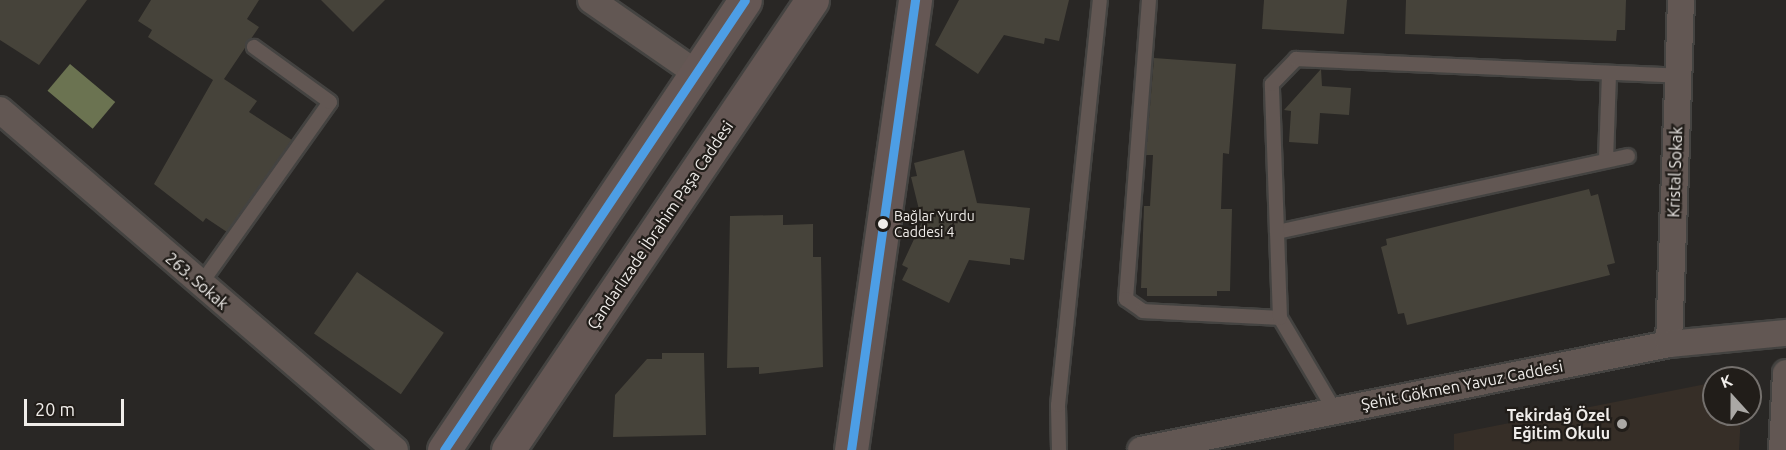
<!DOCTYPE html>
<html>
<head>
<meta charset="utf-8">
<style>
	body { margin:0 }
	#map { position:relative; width:1786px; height:450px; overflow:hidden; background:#292725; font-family:Ubuntu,sans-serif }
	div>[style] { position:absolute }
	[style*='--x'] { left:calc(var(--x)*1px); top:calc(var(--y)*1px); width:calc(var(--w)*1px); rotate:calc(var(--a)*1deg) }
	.built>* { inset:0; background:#362e27 }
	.water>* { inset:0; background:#6b7351; transform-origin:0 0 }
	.building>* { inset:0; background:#46433a; transform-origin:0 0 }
	.roads { filter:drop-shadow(2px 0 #444341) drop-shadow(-2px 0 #444341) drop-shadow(0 2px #444341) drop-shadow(0 -2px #444341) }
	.lane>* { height:14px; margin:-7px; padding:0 7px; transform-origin:7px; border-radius:7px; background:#625753 }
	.street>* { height:26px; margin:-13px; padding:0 13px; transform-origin:13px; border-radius:13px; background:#625753 }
	.secondary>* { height:33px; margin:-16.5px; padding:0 16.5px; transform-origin:16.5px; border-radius:16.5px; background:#655754 }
	.bus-1>* { height:9px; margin:-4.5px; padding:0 4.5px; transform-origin:4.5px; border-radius:4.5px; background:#4d9ee5 }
	.dots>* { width:16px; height:16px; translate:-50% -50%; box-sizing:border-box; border:3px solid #211d19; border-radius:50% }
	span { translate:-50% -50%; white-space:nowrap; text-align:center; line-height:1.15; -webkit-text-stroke:4.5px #211d19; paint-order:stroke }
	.bus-label { font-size:14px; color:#f0edea }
	.left { translate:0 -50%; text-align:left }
	.street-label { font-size:16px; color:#f0edea }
	.poi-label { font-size:16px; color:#f0edea; font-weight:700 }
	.right { translate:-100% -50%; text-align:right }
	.north { position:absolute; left:1702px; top:366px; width:60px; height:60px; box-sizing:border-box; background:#211d19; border:2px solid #74706d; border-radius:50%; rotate:339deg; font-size:16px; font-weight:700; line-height:24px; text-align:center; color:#f0edea }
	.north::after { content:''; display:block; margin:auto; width:21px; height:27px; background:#aaa8a5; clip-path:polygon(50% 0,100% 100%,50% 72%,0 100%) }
	.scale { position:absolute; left:24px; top:399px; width:100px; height:27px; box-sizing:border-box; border:3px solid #f0edea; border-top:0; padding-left:8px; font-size:18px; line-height:21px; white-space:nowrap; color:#f0edea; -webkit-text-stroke:4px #211d19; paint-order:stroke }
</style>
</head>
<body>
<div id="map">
	<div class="built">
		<i style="clip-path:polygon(1711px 383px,1714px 414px,1741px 414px,1739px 450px,1454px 450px,1454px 434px)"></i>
	</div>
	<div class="water">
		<i style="left:70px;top:64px;width:59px;height:35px;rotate:40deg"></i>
	</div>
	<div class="building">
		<i style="clip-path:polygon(0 0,87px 0,39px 65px,0 40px)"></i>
		<i style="clip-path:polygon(151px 0,259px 0,247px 19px,259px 27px,224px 79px,257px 101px,249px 112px,292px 140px,227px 232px,206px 218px,203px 222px,154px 184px,213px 80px,148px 37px,152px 30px,138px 21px)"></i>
		<i style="clip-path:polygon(321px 0,385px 0,353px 32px)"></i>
		<i style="clip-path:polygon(959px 0,1069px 0,1059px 41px,1045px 38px,1044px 44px,1004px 35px,978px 74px,935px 45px)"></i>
		<i style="clip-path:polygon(1264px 0,1347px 0,1344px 34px,1262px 29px)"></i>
		<i style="clip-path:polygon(1406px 0,1626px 0,1625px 30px,1617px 30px,1616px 41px,1405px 34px)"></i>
		<i style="clip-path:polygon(1154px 58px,1236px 64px,1229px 154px,1223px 153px,1221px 209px,1232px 209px,1230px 291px,1217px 291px,1217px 296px,1147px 296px,1147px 288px,1141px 288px,1144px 206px,1150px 206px,1153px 155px,1146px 155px)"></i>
		<i style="clip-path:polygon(1321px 69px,1322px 86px,1351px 88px,1349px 115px,1320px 113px,1318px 144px,1289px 142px,1291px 111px,1284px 110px)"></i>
		<i style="clip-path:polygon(964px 150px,977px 203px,1030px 208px,1024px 260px,1010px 258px,1010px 265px,969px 260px,949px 303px,902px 280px,908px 268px,902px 265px,922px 222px,911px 177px,917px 176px,914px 163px)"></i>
		<i style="clip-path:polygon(1589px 189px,1591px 196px,1598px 194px,1615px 263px,1607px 265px,1610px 275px,1407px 325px,1404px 313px,1398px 314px,1381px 247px,1387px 245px,1386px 239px)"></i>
		<i style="clip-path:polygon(783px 215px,783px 225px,813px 224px,813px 257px,821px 257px,823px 367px,759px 374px,759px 367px,727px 368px,730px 216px)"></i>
		<i style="left:357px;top:272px;width:106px;height:75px;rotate:35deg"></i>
		<i style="clip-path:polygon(662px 353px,704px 353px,706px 435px,613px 437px,615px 395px,647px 359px,662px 359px)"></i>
	</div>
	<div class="roads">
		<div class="lane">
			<i style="--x:1149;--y:0;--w:300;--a:94.4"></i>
			<i style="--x:1126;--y:299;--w:21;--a:35"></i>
			<i style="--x:1143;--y:311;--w:137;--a:2.9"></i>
			<i style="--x:1606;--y:160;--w:87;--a:-88"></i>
			<i style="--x:1277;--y:232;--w:359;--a:-12.2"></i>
			<i style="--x:200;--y:285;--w:224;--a:-54.6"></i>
			<i style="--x:330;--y:102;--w:94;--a:-144.1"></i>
			<i style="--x:1335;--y:411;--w:108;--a:-120.6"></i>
			<i style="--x:1280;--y:318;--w:234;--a:-92"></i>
			<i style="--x:1272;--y:84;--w:35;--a:-46"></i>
			<i style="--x:1296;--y:59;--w:383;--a:2.5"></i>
			<i style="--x:1059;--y:450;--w:45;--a:-91.3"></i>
			<i style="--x:1058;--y:405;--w:407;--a:-84.1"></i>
		</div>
		<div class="street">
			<i style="--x:591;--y:0;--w:128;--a:34.8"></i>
			<i style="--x:0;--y:110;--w:521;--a:40.72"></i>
			<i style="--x:1669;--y:344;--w:344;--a:-88"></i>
			<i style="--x:1141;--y:450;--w:539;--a:-11.35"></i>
			<i style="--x:1669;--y:344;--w:118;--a:-5.4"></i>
			<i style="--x:1782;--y:450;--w:77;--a:-87"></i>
		</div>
		<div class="secondary">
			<i style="--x:444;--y:450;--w:541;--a:-56.22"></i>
			<i style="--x:508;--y:450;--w:543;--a:-55.96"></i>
			<i style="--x:851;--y:450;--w:455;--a:-81.9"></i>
		</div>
	</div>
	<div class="bus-1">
		<i style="--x:444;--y:450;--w:541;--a:-56.22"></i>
		<i style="--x:851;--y:450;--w:455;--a:-81.9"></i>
	</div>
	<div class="dots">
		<i style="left:883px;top:224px;background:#f0edea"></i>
		<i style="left:1622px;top:424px;background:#aaa8a5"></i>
	</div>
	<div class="bus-label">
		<span class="left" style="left:894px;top:224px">Bağlar Yurdu<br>Caddesi 4</span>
	</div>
	<div class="street-label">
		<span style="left:1675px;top:172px;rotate:-88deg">Kristal Sokak</span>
		<span style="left:660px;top:225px;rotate:-56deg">Çandarlızade İbrahim Paşa Caddesi</span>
		<span style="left:197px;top:281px;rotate:41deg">263. Sokak</span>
		<span style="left:1462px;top:385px;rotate:-11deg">Şehit Gökmen Yavuz Caddesi</span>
	</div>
	<div class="poi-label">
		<span class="right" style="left:1610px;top:424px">Tekirdağ Özel<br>Eğitim Okulu</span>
	</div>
	<div class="north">K</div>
	<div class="scale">20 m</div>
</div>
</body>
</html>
